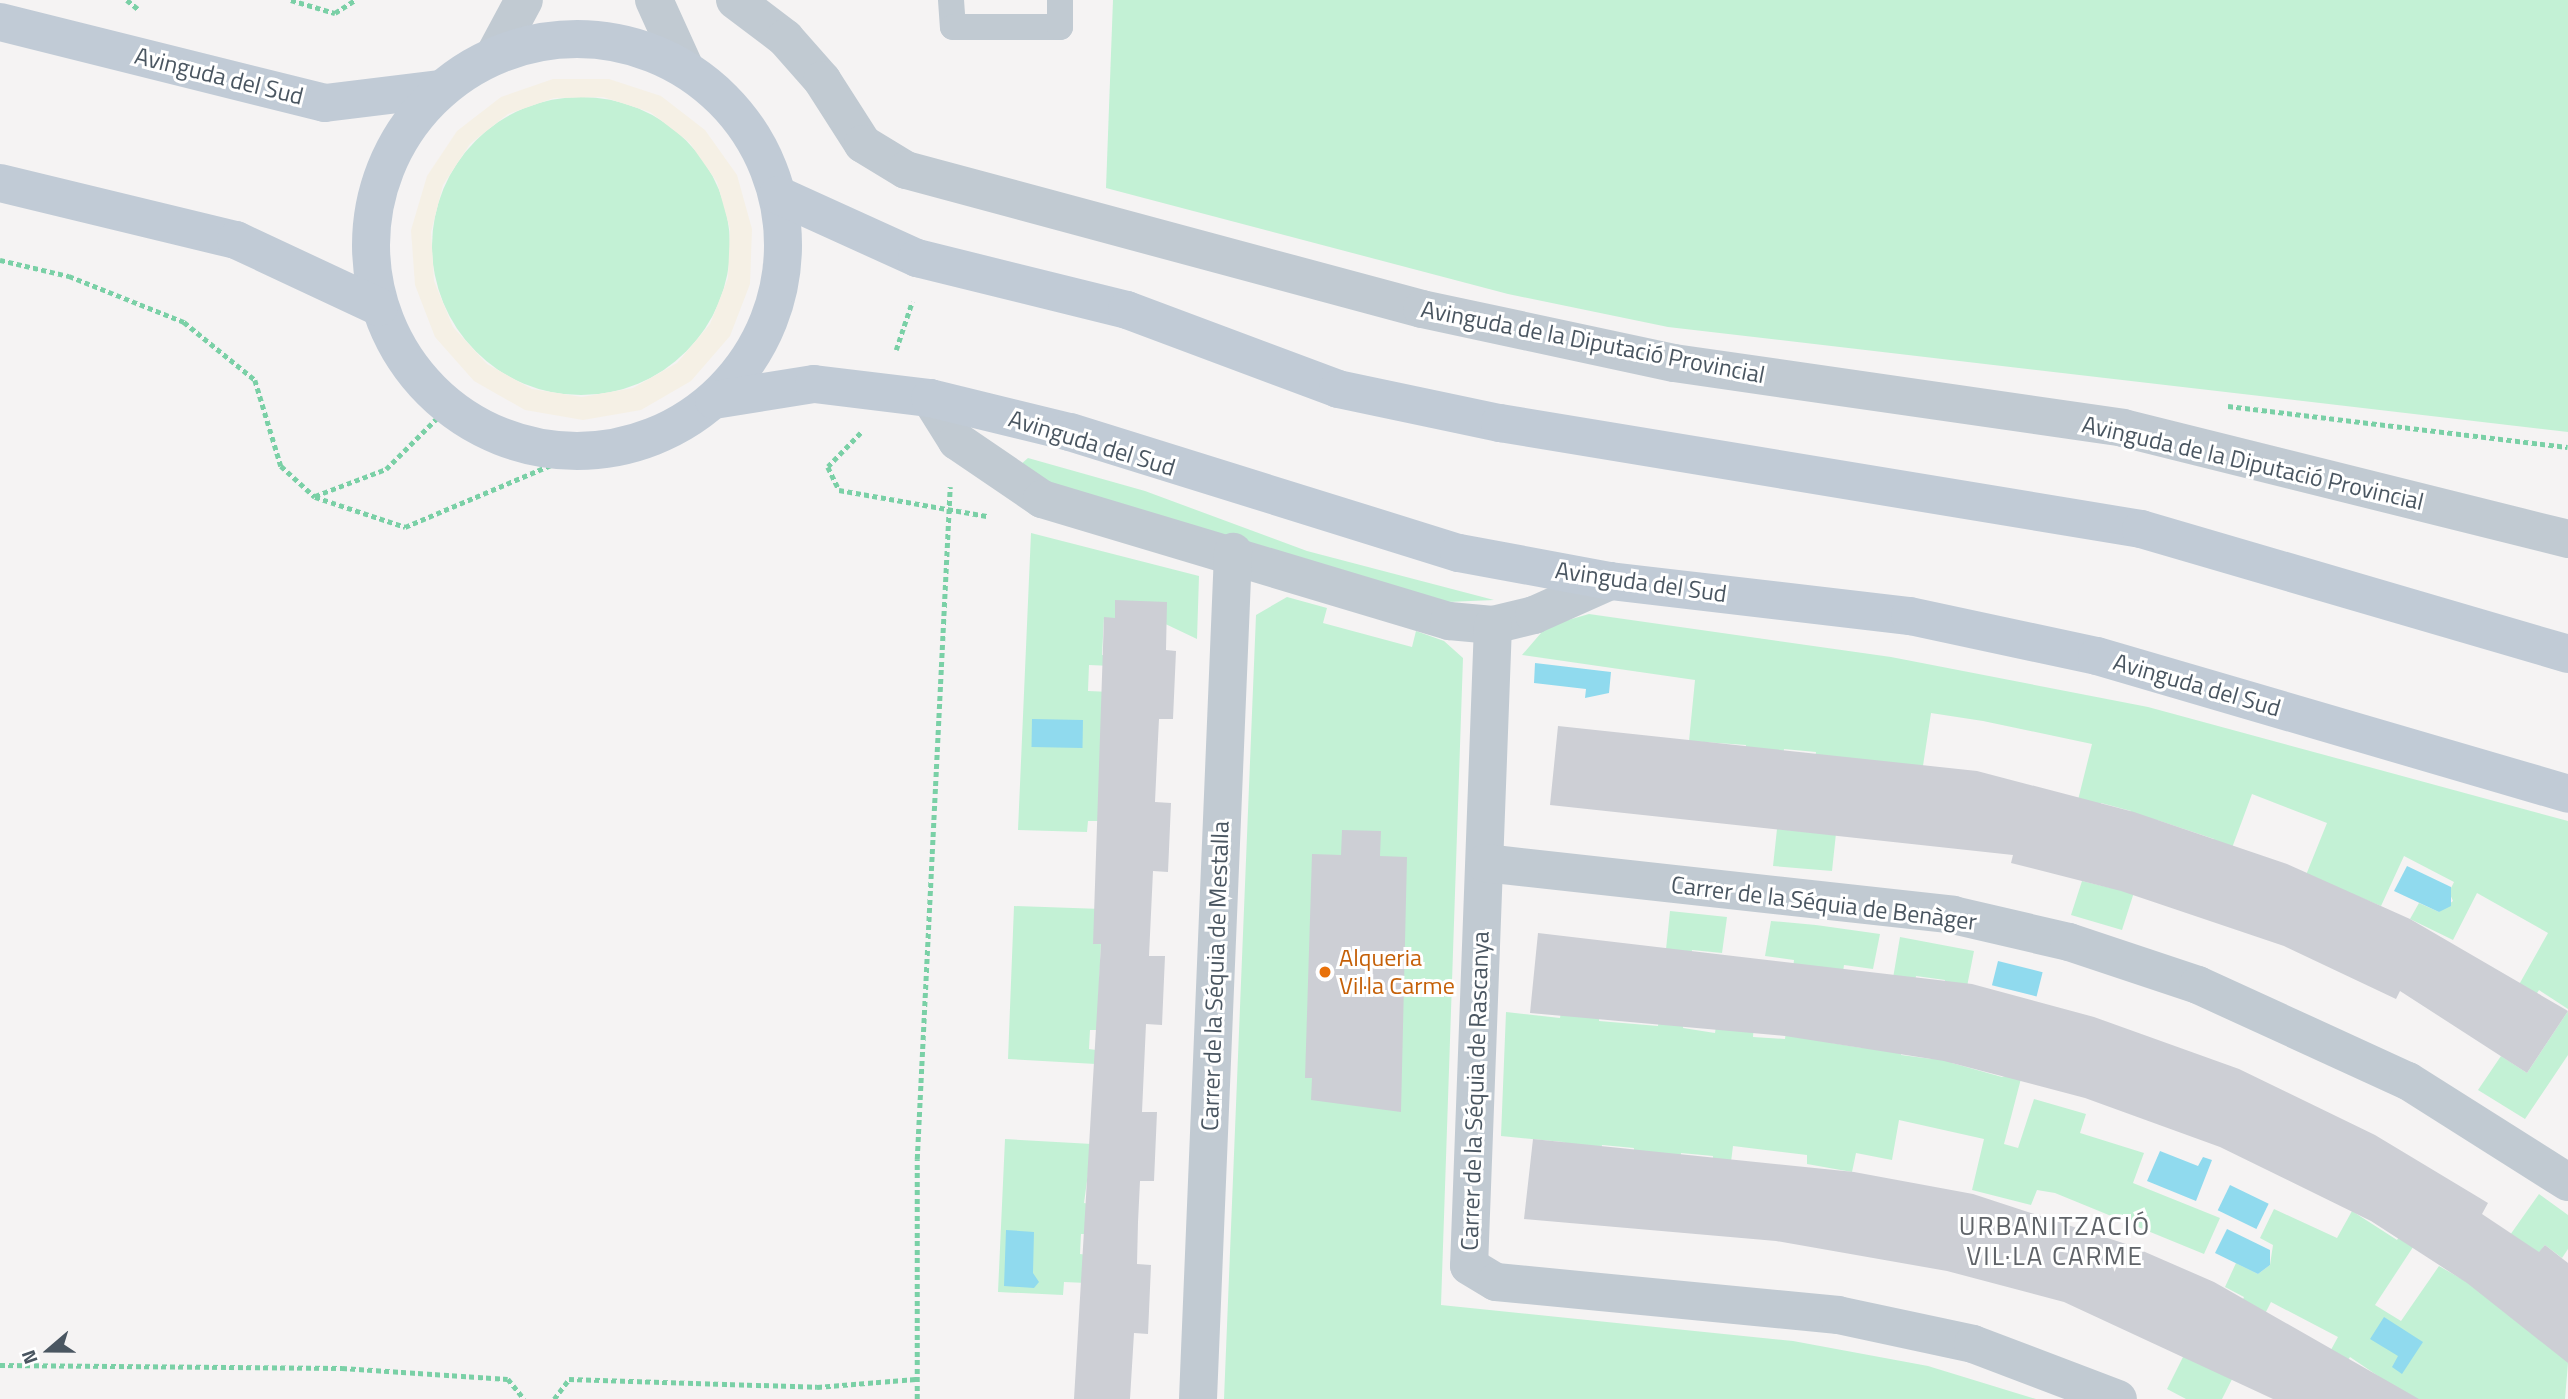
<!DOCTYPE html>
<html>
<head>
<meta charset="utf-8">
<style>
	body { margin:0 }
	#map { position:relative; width:2568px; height:1399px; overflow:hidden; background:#f5f3f3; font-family:"Titillium Web",sans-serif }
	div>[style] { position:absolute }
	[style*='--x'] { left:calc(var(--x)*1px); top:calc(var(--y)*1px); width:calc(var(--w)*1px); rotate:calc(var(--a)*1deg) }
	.green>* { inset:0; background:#c3f1d5 }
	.round { border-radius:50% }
	.sand>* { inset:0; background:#f5f0e5 }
	.water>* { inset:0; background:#90daee; transform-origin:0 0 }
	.building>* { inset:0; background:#cdcfd5 }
	.path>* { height:4.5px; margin-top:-2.25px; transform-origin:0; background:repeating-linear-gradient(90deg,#7ad0a6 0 5px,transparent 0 8.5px) }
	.service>* { height:26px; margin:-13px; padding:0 13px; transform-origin:13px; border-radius:13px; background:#c1cad2 }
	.minor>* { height:38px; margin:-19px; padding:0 19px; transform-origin:19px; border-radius:19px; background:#c1cad2 }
	.tertiary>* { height:38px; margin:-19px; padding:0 19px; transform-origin:19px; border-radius:19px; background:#c1cad2 }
	.secondary>* { height:38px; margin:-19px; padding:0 19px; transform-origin:19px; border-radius:19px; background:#c1cbd6 }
	.secondary>.ring { margin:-19px; padding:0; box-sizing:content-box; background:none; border:38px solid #c1cbd6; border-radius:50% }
	.dots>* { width:19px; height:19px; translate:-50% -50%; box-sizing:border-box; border:4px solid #fff; border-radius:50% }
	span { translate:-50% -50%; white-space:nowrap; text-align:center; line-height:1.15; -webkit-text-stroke:6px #fff; paint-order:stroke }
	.street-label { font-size:24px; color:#4a5661 }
	.food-label { font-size:24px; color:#c56008 }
	.left { translate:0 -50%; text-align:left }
	.neighbourhood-label { font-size:26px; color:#5f6368; letter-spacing:2px }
	.north { position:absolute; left:14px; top:1315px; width:70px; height:70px; -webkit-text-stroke:5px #fff; paint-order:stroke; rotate:250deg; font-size:19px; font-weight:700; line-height:28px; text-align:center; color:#4a5661 }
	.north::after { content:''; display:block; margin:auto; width:24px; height:32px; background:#4a5661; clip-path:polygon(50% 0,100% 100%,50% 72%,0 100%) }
</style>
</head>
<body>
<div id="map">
	<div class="green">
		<i style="clip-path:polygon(1113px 0,2568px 0,2568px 432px,1668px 327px,1508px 294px,1106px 188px)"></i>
		<i class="round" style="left:432px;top:97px;width:298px;height:298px"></i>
		<i style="clip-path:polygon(1028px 458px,1145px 491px,1307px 551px,1494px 600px,1447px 602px,1033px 480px,1020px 465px)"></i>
		<i style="clip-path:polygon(1031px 533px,1199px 576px,1197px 639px,1115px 600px,1115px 618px,1104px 618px,1102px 655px,1113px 656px,1112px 666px,1089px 665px,1088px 691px,1111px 692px,1106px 821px,1088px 821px,1087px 832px,1018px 830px)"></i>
		<i style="clip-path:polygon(1287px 597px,1327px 608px,1323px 623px,1412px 647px,1416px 631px,1444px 641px,1463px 658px,1441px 1305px,1793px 1341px,1928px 1366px,2036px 1399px,1224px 1399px,1256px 615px)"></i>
		<i style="clip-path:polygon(1589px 614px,1891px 657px,2148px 707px,2568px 821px,2568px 1009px,2539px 990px,2532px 1001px,2516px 990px,2548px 933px,2477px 893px,2453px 940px,2410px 919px,2419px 903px,2439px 912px,2453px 901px,2449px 892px,2454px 882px,2404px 856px,2381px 906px,2306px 875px,2327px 823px,2252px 794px,2229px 856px,2211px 850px,2214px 839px,2157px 820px,2122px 930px,2071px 915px,2082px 881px,2111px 888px,2131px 811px,2101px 803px,2096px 817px,2075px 812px,2092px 744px,1983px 721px,1931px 713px,1921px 779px,1844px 758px,1832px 871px,1773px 866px,1777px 829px,1808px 832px,1816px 752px,1784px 749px,1782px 762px,1745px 758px,1746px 745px,1689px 741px,1695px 680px,1522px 655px,1547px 626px)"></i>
		<i style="clip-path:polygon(1014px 906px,1102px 909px,1093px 943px,1101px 944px,1097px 1030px,1090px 1030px,1089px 1049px,1096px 1050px,1096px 1064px,1008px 1059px)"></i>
		<i style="clip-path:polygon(1670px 911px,1727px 917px,1722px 953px,1692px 950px,1683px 1028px,1715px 1033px,1717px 1019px,1754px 1024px,1753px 1037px,1785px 1039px,1794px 960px,1765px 956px,1771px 921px,1816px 925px,1880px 934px,1873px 969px,1844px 965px,1832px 1043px,1862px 1048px,1865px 1036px,1902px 1042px,1901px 1055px,1932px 1059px,1945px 980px,1916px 976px,1914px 987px,1892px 984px,1900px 937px,1974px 951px,1952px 1063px,2002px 1077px,2023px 1071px,2004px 1144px,2018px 1148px,2034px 1099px,2086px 1114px,2080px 1133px,2144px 1153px,2133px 1183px,2220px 1218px,2204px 1254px,2055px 1193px,2037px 1190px,2031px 1205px,1972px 1190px,1984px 1139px,1899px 1120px,1892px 1160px,1856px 1153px,1852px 1172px,1807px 1164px,1807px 1155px,1733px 1146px,1730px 1170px,1712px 1168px,1713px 1156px,1681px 1153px,1679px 1165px,1633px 1160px,1634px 1148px,1602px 1145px,1600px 1158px,1563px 1142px,1501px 1136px,1506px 1012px,1560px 1018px,1562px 1004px,1600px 1007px,1599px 1021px,1658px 1026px)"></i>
		<i style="clip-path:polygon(2568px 1011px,2568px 1055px,2525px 1119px,2478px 1090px,2501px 1056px,2527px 1073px)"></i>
		<i style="clip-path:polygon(1005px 1139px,1092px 1144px,1084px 1203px,1090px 1204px,1089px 1234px,1081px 1234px,1080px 1254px,1088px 1255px,1087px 1283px,1064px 1282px,1063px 1295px,998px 1292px)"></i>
		<i style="clip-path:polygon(2539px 1194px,2568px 1215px,2568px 1249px,2562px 1258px,2545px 1245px,2538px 1254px,2568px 1363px,2565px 1399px,2412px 1399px,2350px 1357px,2344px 1366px,2327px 1357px,2338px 1337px,2271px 1302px,2222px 1399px,2186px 1399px,2167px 1389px,2183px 1357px,2215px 1360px,2244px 1297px,2225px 1287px,2236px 1263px,2258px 1274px,2270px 1265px,2273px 1245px,2260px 1238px,2274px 1209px,2337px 1238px,2352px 1211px,2397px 1240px,2402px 1232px,2417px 1241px,2375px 1305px,2401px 1321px,2439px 1266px,2474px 1286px)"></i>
	</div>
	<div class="sand">
		<i style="clip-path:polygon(evenodd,553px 79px,609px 79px,661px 96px,705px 130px,737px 175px,752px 229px,750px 284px,730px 336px,691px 381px,641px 410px,583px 420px,525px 410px,474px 381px,435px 337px,415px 285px,411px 230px,427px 176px,457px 131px,501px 97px,553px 79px,603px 97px,650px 112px,689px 142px,717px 182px,730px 229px,728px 278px,710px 324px,677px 363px,633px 388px,582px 397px,532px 389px,487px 364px,453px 327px,434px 281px,431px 232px,443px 185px,470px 144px,508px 114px,554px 98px,603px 97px)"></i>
	</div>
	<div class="water">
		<i style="clip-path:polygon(1535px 663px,1611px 672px,1609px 693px,1585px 698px,1586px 689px,1534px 683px)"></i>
		<i style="left:1032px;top:719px;width:51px;height:28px;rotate:1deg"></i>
		<i style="clip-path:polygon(2407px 866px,2451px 887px,2451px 906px,2439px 912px,2394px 891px)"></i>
		<i style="left:1998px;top:961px;width:46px;height:25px;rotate:14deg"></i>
		<i style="clip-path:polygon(2160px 1151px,2198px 1166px,2203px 1157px,2212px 1160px,2196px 1201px,2147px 1181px)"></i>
		<i style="left:2230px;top:1185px;width:43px;height:28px;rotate:26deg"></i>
		<i style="clip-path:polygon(2227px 1229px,2270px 1250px,2270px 1265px,2258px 1274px,2215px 1253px)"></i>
		<i style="clip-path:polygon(1006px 1230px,1034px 1232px,1033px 1273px,1039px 1282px,1034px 1288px,1004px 1286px)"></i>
		<i style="clip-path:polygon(2384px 1317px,2423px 1342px,2402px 1374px,2392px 1367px,2398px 1356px,2370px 1339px)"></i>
	</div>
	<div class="building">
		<i style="clip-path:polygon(1115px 600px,1167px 602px,1166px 650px,1176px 651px,1173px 719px,1159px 719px,1157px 759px,1155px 802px,1171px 803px,1168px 872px,1153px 871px,1149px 956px,1165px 956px,1162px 1025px,1146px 1024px,1142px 1112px,1157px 1112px,1154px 1181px,1140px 1181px,1138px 1222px,1137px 1264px,1151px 1265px,1148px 1334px,1134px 1333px,1130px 1399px,1074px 1399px,1101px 944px,1093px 944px,1104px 617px,1115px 618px)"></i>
		<i style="clip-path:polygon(1558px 726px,1977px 771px,2134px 812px,2287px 864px,2410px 919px,2568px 1011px,2527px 1073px,2400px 991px,2396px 999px,2284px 946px,2121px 891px,2011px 863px,2013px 855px,1550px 805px)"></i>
		<i style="clip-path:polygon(1342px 830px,1381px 831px,1380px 856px,1407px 857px,1401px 1112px,1311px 1100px,1312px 1078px,1305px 1078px,1312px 854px,1341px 855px)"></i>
		<i style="clip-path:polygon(1538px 933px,1972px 984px,2094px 1017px,2239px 1069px,2375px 1135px,2488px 1203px,2482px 1214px,2539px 1252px,2545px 1245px,2568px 1263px,2568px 1363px,2467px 1283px,2371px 1221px,2220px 1147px,2085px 1098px,1944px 1061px,1785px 1036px,1530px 1013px)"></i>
		<i style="clip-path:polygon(1533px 1139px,1854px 1172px,1973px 1194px,2129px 1245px,2214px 1282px,2419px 1399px,2273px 1399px,2064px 1302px,1947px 1271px,1776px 1241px,1524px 1219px)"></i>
	</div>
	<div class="path">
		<i style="--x:127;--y:0;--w:14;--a:39"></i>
		<i style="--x:291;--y:0;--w:46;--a:16.5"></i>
		<i style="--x:335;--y:13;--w:24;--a:-33"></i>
		<i style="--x:0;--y:260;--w:71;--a:13.1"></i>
		<i style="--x:69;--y:276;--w:124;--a:21.8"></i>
		<i style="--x:184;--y:322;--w:92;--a:39.2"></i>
		<i style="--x:255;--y:380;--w:90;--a:73.2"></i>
		<i style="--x:281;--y:466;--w:46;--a:42.4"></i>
		<i style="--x:315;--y:497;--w:95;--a:18.4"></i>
		<i style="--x:405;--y:527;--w:189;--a:-23"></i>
		<i style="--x:896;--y:350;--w:51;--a:-71.6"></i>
		<i style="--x:2228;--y:406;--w:342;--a:6.9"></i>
		<i style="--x:861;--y:433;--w:47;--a:134.1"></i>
		<i style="--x:828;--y:467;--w:25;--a:64"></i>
		<i style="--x:839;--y:490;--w:150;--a:10"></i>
		<i style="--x:315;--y:496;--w:76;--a:-20.8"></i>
		<i style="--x:386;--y:469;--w:88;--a:-45"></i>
		<i style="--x:0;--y:1365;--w:342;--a:0.5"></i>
		<i style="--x:342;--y:1368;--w:166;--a:3.8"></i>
		<i style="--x:508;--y:1379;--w:26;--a:51"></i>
		<i style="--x:554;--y:1399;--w:25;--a:-53"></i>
		<i style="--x:569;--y:1379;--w:248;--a:1.8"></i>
		<i style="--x:817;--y:1387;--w:99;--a:-4.6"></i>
		<i style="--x:917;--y:1399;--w:240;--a:-90"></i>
		<i style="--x:917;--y:1159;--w:673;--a:-87.19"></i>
	</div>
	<div class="service">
		<i style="--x:951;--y:0;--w:27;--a:86"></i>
		<i style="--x:953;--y:27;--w:107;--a:0"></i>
		<i style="--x:1060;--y:27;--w:27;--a:-90"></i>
	</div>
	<div class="minor">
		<i style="--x:735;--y:0;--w:63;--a:37.2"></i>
		<i style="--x:785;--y:38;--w:56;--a:48.6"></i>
		<i style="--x:822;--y:80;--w:76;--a:57.4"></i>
		<i style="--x:863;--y:144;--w:50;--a:31.2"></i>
		<i style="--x:906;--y:170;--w:534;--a:15.08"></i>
		<i style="--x:1422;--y:309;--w:258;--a:12.1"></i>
		<i style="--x:1674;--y:363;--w:454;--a:8.2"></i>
		<i style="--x:2123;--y:428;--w:459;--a:14"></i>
		<i style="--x:930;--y:398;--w:51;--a:57.9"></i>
		<i style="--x:957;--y:441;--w:103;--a:34.3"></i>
		<i style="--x:1042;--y:499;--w:425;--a:16.7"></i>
		<i style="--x:1449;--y:621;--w:44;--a:5.2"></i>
		<i style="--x:1493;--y:625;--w:42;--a:-13.7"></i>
		<i style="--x:1534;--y:615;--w:83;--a:-24.1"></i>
		<i style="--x:1493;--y:625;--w:641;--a:92.14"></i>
		<i style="--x:1469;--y:1266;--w:31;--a:31"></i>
		<i style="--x:1496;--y:1282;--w:344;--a:5.5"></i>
		<i style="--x:1838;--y:1315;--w:138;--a:12.1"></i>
		<i style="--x:1973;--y:1344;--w:155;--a:20.8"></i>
		<i style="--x:1485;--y:863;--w:471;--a:6.3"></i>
		<i style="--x:1953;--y:915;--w:119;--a:13.1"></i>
		<i style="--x:2069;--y:942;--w:136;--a:18.4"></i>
		<i style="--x:2198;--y:985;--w:231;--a:24.6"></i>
		<i style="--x:2408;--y:1081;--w:189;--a:32.3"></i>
		<i style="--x:1198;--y:1399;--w:848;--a:-87.63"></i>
	</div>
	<div class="tertiary">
		<i style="--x:654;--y:0;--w:72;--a:65.6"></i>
		<i style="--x:495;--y:54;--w:61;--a:-61.8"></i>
	</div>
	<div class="secondary">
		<i style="--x:0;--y:22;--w:335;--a:14"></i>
		<i style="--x:325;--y:103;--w:115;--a:-7"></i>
		<i class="ring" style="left:371px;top:39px;width:374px;height:374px"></i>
		<i style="--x:0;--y:183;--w:243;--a:13.6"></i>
		<i style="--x:236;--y:240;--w:158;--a:25.1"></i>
		<i style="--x:778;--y:195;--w:153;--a:24.4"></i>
		<i style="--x:917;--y:258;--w:216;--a:13.9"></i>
		<i style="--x:1127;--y:310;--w:225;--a:20.5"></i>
		<i style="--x:1338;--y:389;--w:166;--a:11.9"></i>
		<i style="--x:1500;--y:423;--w:650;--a:9.39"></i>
		<i style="--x:2141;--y:529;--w:445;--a:16.3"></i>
		<i style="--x:714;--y:400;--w:101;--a:-9.1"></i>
		<i style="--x:814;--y:384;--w:117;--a:6.9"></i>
		<i style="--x:930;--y:398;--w:144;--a:13.7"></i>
		<i style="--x:1070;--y:432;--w:407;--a:17.3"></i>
		<i style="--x:1459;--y:553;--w:154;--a:10.5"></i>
		<i style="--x:1610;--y:581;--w:302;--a:6.7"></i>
		<i style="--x:1910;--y:616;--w:191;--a:12.1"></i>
		<i style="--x:2097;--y:656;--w:491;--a:16.3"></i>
	</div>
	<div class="dots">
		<i style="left:1325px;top:972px;background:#e8710a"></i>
	</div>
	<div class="street-label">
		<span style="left:219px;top:76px;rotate:14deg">Avinguda del Sud</span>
		<span style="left:1593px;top:342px;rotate:11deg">Avinguda de la Diputació Provincial</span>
		<span style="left:1092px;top:443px;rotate:17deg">Avinguda del Sud</span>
		<span style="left:2253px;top:463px;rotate:13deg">Avinguda de la Diputació Provincial</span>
		<span style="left:1641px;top:582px;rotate:8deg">Avinguda del Sud</span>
		<span style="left:2197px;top:685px;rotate:16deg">Avinguda del Sud</span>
		<span style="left:1824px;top:903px;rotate:7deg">Carrer de la Séquia de Benàger</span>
		<span style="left:1215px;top:976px;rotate:-88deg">Carrer de la Séquia de Mestalla</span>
		<span style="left:1475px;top:1091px;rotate:-88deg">Carrer de la Séquia de Rascanya</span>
	</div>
	<div class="food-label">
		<span class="left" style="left:1339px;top:972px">Alqueria<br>Vil·la Carme</span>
	</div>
	<div class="neighbourhood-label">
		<span style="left:2055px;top:1241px">URBANITZACIÓ<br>VIL·LA CARME</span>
	</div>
	<div class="north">N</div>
</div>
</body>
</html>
